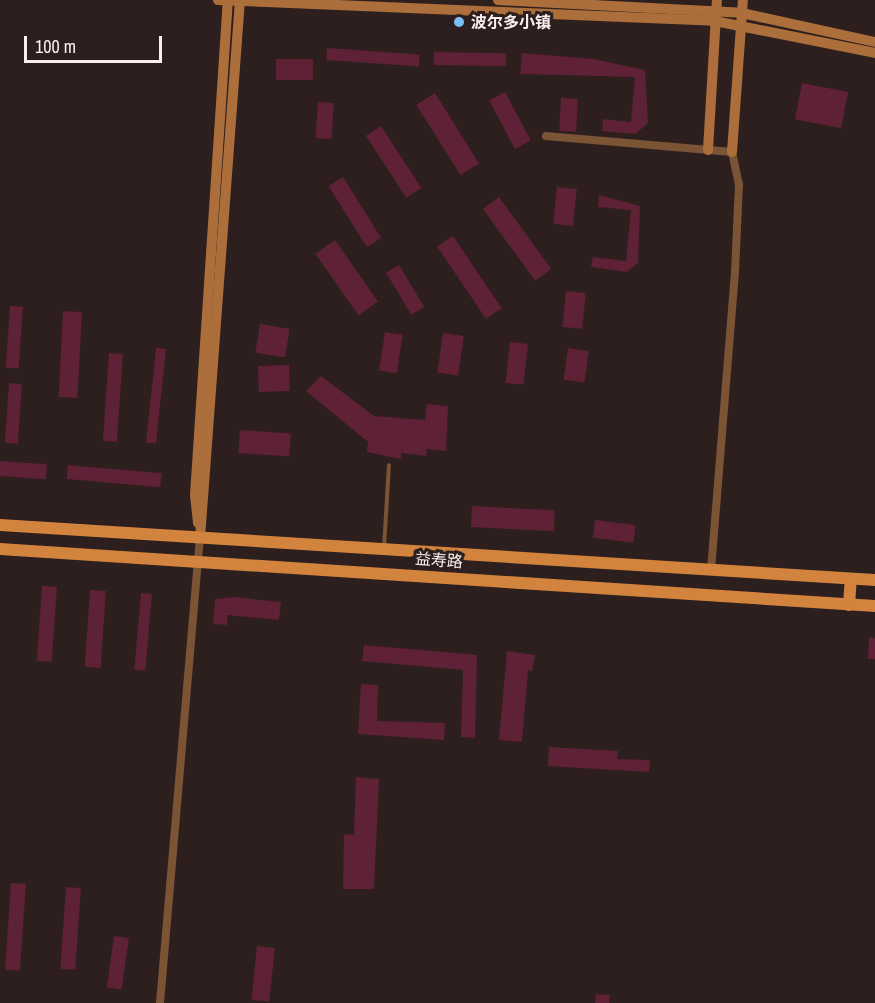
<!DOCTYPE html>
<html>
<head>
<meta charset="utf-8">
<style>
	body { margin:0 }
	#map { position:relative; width:875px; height:1003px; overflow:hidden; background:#2c1f1d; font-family:"Archivo Narrow","Noto Sans SC",sans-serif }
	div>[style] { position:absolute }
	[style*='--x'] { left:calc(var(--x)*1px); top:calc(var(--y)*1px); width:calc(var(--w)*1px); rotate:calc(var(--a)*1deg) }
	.building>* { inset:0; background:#5e2136; transform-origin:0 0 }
	.lane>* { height:4px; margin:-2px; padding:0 2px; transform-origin:2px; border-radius:2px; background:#7a5435 }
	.street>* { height:8px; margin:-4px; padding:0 4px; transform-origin:4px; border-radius:4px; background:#7a5435 }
	.secondary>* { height:10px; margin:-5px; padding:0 5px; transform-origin:5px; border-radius:5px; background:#ac6f3b }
	.primary>* { height:12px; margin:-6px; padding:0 6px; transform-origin:6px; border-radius:6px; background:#d2833e }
	.dots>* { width:16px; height:16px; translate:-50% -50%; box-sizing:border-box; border:3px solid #2c1f1d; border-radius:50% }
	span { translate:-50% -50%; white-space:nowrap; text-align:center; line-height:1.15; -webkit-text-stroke:6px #2c1f1d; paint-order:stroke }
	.poi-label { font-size:16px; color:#faf1ef; font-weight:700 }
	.left { translate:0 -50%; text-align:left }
	.street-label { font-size:16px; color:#faf1ef }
	.scale { position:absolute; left:24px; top:36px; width:138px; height:27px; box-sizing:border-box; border:3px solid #faf1ef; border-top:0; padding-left:8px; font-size:18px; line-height:21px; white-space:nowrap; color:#faf1ef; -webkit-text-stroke:4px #2c1f1d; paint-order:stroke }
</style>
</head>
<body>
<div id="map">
	<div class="building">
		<i style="left:327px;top:48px;width:93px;height:12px;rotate:4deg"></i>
		<i style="left:434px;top:52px;width:72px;height:13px;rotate:1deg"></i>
		<i style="clip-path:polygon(522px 53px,593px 59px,645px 70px,648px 123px,635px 134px,602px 131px,603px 119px,631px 122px,635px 77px,520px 74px)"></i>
		<i style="left:276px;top:59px;width:37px;height:21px"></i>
		<i style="left:802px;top:83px;width:47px;height:37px;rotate:11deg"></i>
		<i style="left:505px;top:92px;width:55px;height:18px;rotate:62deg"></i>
		<i style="left:435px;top:93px;width:83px;height:22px;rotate:58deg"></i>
		<i style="left:561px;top:98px;width:17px;height:33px;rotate:3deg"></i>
		<i style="left:318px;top:102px;width:16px;height:36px;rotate:4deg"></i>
		<i style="left:381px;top:126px;width:74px;height:18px;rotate:57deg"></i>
		<i style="left:343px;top:177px;width:72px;height:17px;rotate:58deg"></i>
		<i style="left:557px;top:187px;width:20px;height:37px;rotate:6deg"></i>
		<i style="clip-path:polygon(599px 195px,640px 206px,638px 263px,627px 272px,591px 267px,593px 257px,626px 261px,631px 210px,598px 207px)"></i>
		<i style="left:499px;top:197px;width:89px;height:20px;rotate:54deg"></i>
		<i style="left:453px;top:236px;width:87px;height:19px;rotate:56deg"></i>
		<i style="left:335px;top:240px;width:75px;height:24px;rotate:55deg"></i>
		<i style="left:399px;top:265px;width:49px;height:15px;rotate:59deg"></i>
		<i style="left:566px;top:291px;width:20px;height:36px;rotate:6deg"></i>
		<i style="left:10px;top:306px;width:13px;height:62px;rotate:4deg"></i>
		<i style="left:63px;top:311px;width:19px;height:86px;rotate:3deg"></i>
		<i style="left:260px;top:324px;width:30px;height:29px;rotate:9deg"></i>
		<i style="left:385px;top:332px;width:18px;height:39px;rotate:9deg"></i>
		<i style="left:443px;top:333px;width:21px;height:40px;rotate:8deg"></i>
		<i style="left:510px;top:342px;width:18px;height:41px;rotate:6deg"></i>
		<i style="left:156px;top:348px;width:10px;height:95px;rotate:6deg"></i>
		<i style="left:568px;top:348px;width:21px;height:32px;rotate:8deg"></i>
		<i style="left:109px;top:353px;width:14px;height:88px;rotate:4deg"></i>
		<i style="left:289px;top:365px;width:26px;height:31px;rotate:88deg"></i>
		<i style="clip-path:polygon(321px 376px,374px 416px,425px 420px,427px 404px,448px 406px,446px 451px,426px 449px,427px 456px,401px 453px,401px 459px,367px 452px,368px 442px,306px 391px)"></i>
		<i style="left:9px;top:383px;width:13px;height:60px;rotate:4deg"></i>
		<i style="left:240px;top:430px;width:51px;height:23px;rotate:4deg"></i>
		<i style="left:0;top:461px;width:47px;height:15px;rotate:4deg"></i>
		<i style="left:68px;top:465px;width:94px;height:14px;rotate:5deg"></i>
		<i style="left:472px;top:506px;width:83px;height:21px;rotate:3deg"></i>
		<i style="left:595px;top:520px;width:41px;height:18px;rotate:7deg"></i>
		<i style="left:42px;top:586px;width:15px;height:75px;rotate:4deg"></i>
		<i style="left:90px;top:590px;width:16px;height:77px;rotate:4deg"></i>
		<i style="left:141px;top:593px;width:11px;height:77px;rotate:5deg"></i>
		<i style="clip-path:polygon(233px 597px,281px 602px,279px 620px,227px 615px,227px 625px,213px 624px,215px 599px)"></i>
		<i style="clip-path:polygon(869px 637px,875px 638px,875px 659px,868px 659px)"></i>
		<i style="clip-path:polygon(364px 645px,477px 655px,475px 738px,461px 737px,463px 670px,362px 661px)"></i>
		<i style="clip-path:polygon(507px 651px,535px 655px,532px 671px,528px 670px,522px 742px,499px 740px)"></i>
		<i style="clip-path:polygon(361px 684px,378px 685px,377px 721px,445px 723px,444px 740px,358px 734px)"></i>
		<i style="clip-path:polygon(549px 747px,618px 751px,617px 759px,650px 760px,649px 772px,548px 766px)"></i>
		<i style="clip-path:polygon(356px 777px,379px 779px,374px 889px,343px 889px,344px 834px,354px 835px)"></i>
		<i style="left:11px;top:883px;width:15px;height:87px;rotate:4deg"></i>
		<i style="left:66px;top:887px;width:15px;height:82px;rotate:4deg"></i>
		<i style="left:114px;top:936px;width:15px;height:52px;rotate:8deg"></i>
		<i style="left:257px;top:946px;width:18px;height:54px;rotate:6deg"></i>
		<i style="clip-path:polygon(596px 994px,610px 995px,609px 1003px,595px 1003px)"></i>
	</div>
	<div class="lane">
		<i style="--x:384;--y:548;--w:83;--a:-86.6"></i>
	</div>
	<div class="street">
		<i style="--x:546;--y:136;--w:187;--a:4.9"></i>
		<i style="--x:732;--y:152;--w:33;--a:78"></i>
		<i style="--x:739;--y:184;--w:88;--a:92.6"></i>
		<i style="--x:735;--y:272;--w:299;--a:94.6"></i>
		<i style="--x:160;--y:1003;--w:467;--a:-85.1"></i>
	</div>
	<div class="secondary">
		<i style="--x:218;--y:0;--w:497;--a:2.4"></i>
		<i style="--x:715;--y:21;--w:163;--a:11.3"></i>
		<i style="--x:498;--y:0;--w:244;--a:3"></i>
		<i style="--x:742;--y:13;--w:136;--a:12.3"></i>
		<i style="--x:708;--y:150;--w:150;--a:-86.6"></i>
		<i style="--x:732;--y:152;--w:152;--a:-85.9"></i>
		<i style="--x:198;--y:523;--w:28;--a:-96"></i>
		<i style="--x:195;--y:495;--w:496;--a:-86.2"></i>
		<i style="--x:200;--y:538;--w:539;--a:-85.75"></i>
	</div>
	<div class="primary">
		<i style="--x:0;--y:525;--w:877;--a:3.6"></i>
		<i style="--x:0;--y:549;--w:877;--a:3.73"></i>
		<i style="--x:849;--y:605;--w:26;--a:-86"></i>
	</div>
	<div class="dots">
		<i style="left:459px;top:22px;background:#7bbef8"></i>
	</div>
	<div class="poi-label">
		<span class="left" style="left:471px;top:22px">波尔多小镇</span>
	</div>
	<div class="street-label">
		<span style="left:439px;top:560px;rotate:4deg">益寿路</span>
	</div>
	<div class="scale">100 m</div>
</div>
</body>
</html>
